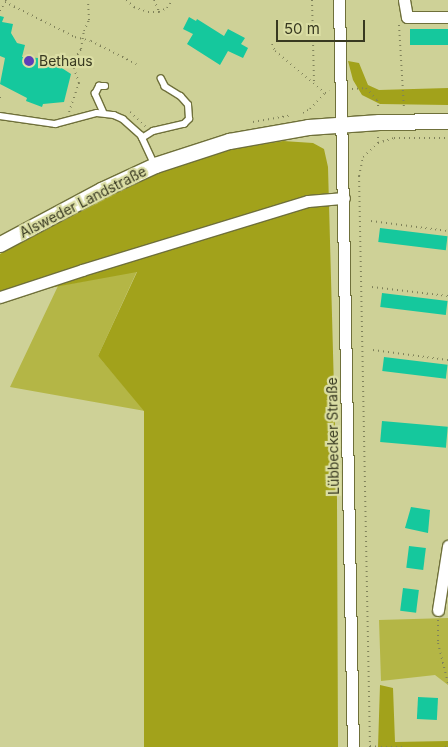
<!DOCTYPE html>
<html>
<head>
<meta charset="utf-8">
<style>
	body { margin:0 }
	#map { position:relative; width:448px; height:747px; overflow:hidden; background:#ced197; font-family:Inter,sans-serif }
	div>[style] { position:absolute }
	[style*='--x'] { left:calc(var(--x)*1px); top:calc(var(--y)*1px); width:calc(var(--w)*1px); rotate:calc(var(--a)*1deg) }
	.green>* { inset:0; background:#b4b646 }
	.forest>* { inset:0; background:#a2a21b }
	.building>* { inset:0; background:#15c89d; transform-origin:0 0 }
	.path>* { height:2px; margin-top:-1px; transform-origin:0; background:repeating-linear-gradient(90deg,#80825a 0 1px,transparent 0 5px) }
	.roads { filter:drop-shadow(1px 0 #6f703a) drop-shadow(-1px 0 #6f703a) drop-shadow(0 1px #6f703a) drop-shadow(0 -1px #6f703a) }
	.lane>* { height:5.5px; margin:-2.75px; padding:0 2.75px; transform-origin:2.75px; border-radius:2.75px; background:#fff }
	.street>* { height:11px; margin:-5.5px; padding:0 5.5px; transform-origin:5.5px; border-radius:5.5px; background:#fff }
	.secondary>* { height:15px; margin:-7.5px; padding:0 7.5px; transform-origin:7.5px; border-radius:7.5px; background:#fff }
	.dots>* { width:14px; height:14px; translate:-50% -50%; box-sizing:border-box; border:2px solid #dbdea4; border-radius:50% }
	span { translate:-50% -50%; white-space:nowrap; text-align:center; line-height:1.15; -webkit-text-stroke:4.5px #dbdea4; paint-order:stroke }
	.poi-label { font-size:14px; color:#383921 }
	.left { translate:0 -50%; text-align:left }
	.street-label { font-size:14px; color:#383921 }
	.scale { position:absolute; left:276px; top:20px; width:89px; height:22px; box-sizing:border-box; border:2px solid #383921; border-top:0; padding-left:6px; font-size:15px; line-height:18px; white-space:nowrap; color:#383921; -webkit-text-stroke:4px #dbdea4; paint-order:stroke }
</style>
</head>
<body>
<div id="map">
	<div class="green">
		<i style="clip-path:polygon(137px 271px,98px 356px,145px 411px,10px 387px,58px 286px)"></i>
		<i style="clip-path:polygon(448px 618px,448px 685px,435px 675px,381px 681px,379px 620px)"></i>
	</div>
	<div class="forest">
		<i style="clip-path:polygon(348px 61px,359px 63px,368px 85px,379px 90px,448px 88px,448px 105px,380px 104px,362px 95px,353px 80px)"></i>
		<i style="clip-path:polygon(283px 141px,313px 143px,324px 149px,328px 167px,337px 500px,338px 747px,144px 747px,144px 411px,98px 356px,137px 272px,0 297px,0 254px,102px 193px,161px 167px,227px 150px)"></i>
		<i style="clip-path:polygon(380px 685px,393px 688px,395px 742px,448px 741px,448px 747px,378px 747px)"></i>
	</div>
	<div class="building">
		<i style="clip-path:polygon(0 16px,4px 17px,2px 22px,13px 24px,11px 33px,17px 43px,25px 45px,22px 57px,55px 59px,54px 63px,71px 74px,64px 102px,43px 104px,42px 107px,26px 101px,27px 98px,0 84px,5px 58px,0 56px)"></i>
		<i style="clip-path:polygon(189px 17px,196px 21px,197px 19px,224px 36px,228px 29px,245px 38px,241px 44px,248px 48px,243px 58px,228px 51px,220px 65px,187px 44px,193px 34px,183px 29px)"></i>
		<i style="left:448px;top:29px;width:16px;height:38px;rotate:90deg"></i>
		<i style="left:380px;top:228px;width:68px;height:14px;rotate:7deg"></i>
		<i style="left:382px;top:293px;width:66px;height:14px;rotate:7deg"></i>
		<i style="left:384px;top:357px;width:64px;height:14px;rotate:7deg"></i>
		<i style="left:382px;top:421px;width:66px;height:21px;rotate:5deg"></i>
		<i style="clip-path:polygon(411px 507px,430px 510px,428px 533px,405px 528px)"></i>
		<i style="left:409px;top:546px;width:17px;height:22px;rotate:7deg"></i>
		<i style="left:403px;top:588px;width:16px;height:23px;rotate:7deg"></i>
		<i style="left:438px;top:698px;width:22px;height:20px;rotate:93deg"></i>
	</div>
	<div class="path">
		<i style="--x:6;--y:0;--w:2;--a:117"></i>
		<i style="--x:5;--y:2;--w:78;--a:26.6"></i>
		<i style="--x:75;--y:37;--w:16;--a:14"></i>
		<i style="--x:91;--y:41;--w:51;--a:27.1"></i>
		<i style="--x:126;--y:0;--w:11;--a:41"></i>
		<i style="--x:134;--y:7;--w:15;--a:20"></i>
		<i style="--x:148;--y:12;--w:11;--a:0"></i>
		<i style="--x:159;--y:12;--w:9;--a:-27"></i>
		<i style="--x:167;--y:8;--w:10;--a:-53"></i>
		<i style="--x:154;--y:0;--w:13;--a:67"></i>
		<i style="--x:312;--y:0;--w:83;--a:88.6"></i>
		<i style="--x:0;--y:11;--w:10;--a:-61"></i>
		<i style="--x:399;--y:25;--w:83;--a:86.6"></i>
		<i style="--x:272;--y:44;--w:8;--a:67"></i>
		<i style="--x:275;--y:51;--w:65;--a:40"></i>
		<i style="--x:325;--y:93;--w:5;--a:-22"></i>
		<i style="--x:352;--y:89;--w:14;--a:-4"></i>
		<i style="--x:366;--y:88;--w:16;--a:47"></i>
		<i style="--x:377;--y:100;--w:10;--a:79"></i>
		<i style="--x:0;--y:97;--w:2;--a:90"></i>
		<i style="--x:69;--y:112;--w:31;--a:-71"></i>
		<i style="--x:79;--y:83;--w:21;--a:-109"></i>
		<i style="--x:72;--y:63;--w:17;--a:-57"></i>
		<i style="--x:81;--y:49;--w:18;--a:-81"></i>
		<i style="--x:84;--y:31;--w:12;--a:-66"></i>
		<i style="--x:89;--y:20;--w:20;--a:-93"></i>
		<i style="--x:130;--y:112;--w:21;--a:43"></i>
		<i style="--x:303;--y:113;--w:8;--a:-30"></i>
		<i style="--x:310;--y:109;--w:22;--a:-47"></i>
		<i style="--x:253;--y:122;--w:39;--a:-10"></i>
		<i style="--x:378;--y:143;--w:17;--a:-17"></i>
		<i style="--x:394;--y:138;--w:54;--a:0"></i>
		<i style="--x:371;--y:221;--w:78;--a:7.4"></i>
		<i style="--x:372;--y:287;--w:77;--a:6.8"></i>
		<i style="--x:373;--y:350;--w:76;--a:7.6"></i>
		<i style="--x:438;--y:620;--w:23;--a:90"></i>
		<i style="--x:438;--y:643;--w:41;--a:76"></i>
		<i style="--x:370;--y:746;--w:10;--a:6"></i>
		<i style="--x:370;--y:747;--w:571;--a:-91.1"></i>
		<i style="--x:359;--y:176;--w:19;--a:-78"></i>
		<i style="--x:363;--y:157;--w:21;--a:-43"></i>
		<i style="--x:378;--y:143;--w:9;--a:-90"></i>
		<i style="--x:381;--y:747;--w:23;--a:0"></i>
		<i style="--x:445;--y:747;--w:3;--a:0"></i>
	</div>
	<div class="roads">
		<div class="lane">
			<i style="--x:103;--y:112;--w:20;--a:-114"></i>
			<i style="--x:95;--y:94;--w:9;--a:-63"></i>
			<i style="--x:99;--y:86;--w:6;--a:0"></i>
			<i style="--x:0;--y:116;--w:56;--a:8.3"></i>
			<i style="--x:55;--y:124;--w:43;--a:-14.7"></i>
			<i style="--x:97;--y:113;--w:17;--a:7"></i>
			<i style="--x:114;--y:115;--w:10;--a:24"></i>
			<i style="--x:123;--y:119;--w:24;--a:42"></i>
			<i style="--x:141;--y:135;--w:33;--a:65"></i>
			<i style="--x:142;--y:138;--w:13;--a:-32"></i>
			<i style="--x:153;--y:131;--w:32;--a:-13"></i>
			<i style="--x:184;--y:124;--w:7;--a:-45"></i>
			<i style="--x:189;--y:119;--w:14;--a:-94"></i>
			<i style="--x:188;--y:105;--w:11;--a:-131"></i>
			<i style="--x:181;--y:97;--w:19;--a:-148"></i>
			<i style="--x:165;--y:87;--w:9;--a:-117"></i>
		</div>
		<div class="street">
			<i style="--x:339;--y:0;--w:747;--a:88.93"></i>
			<i style="--x:404;--y:0;--w:17;--a:80"></i>
			<i style="--x:407;--y:17;--w:41;--a:0"></i>
			<i style="--x:0;--y:297;--w:86;--a:-18.2"></i>
			<i style="--x:82;--y:270;--w:236;--a:-17"></i>
			<i style="--x:308;--y:201;--w:36;--a:-5"></i>
			<i style="--x:438;--y:610;--w:65;--a:-81.1"></i>
		</div>
		<div class="secondary">
			<i style="--x:0;--y:244;--w:115;--a:-28.1"></i>
			<i style="--x:101;--y:190;--w:60;--a:-24.8"></i>
			<i style="--x:155;--y:165;--w:78;--a:-18"></i>
			<i style="--x:229;--y:141;--w:80;--a:-10"></i>
			<i style="--x:308;--y:127;--w:71;--a:-4"></i>
			<i style="--x:379;--y:122;--w:69;--a:-0.8"></i>
		</div>
	</div>
	<div class="dots">
		<i style="left:29px;top:61px;background:#5e3eb7"></i>
	</div>
	<div class="poi-label">
		<span class="left" style="left:39px;top:61px">Bethaus</span>
	</div>
	<div class="street-label">
		<span style="left:83px;top:202px;rotate:-27deg">Alsweder Landstraße</span>
		<span style="left:333px;top:436px;rotate:-91deg">Lübbecker Straße</span>
	</div>
	<div class="scale">50 m</div>
</div>
</body>
</html>
